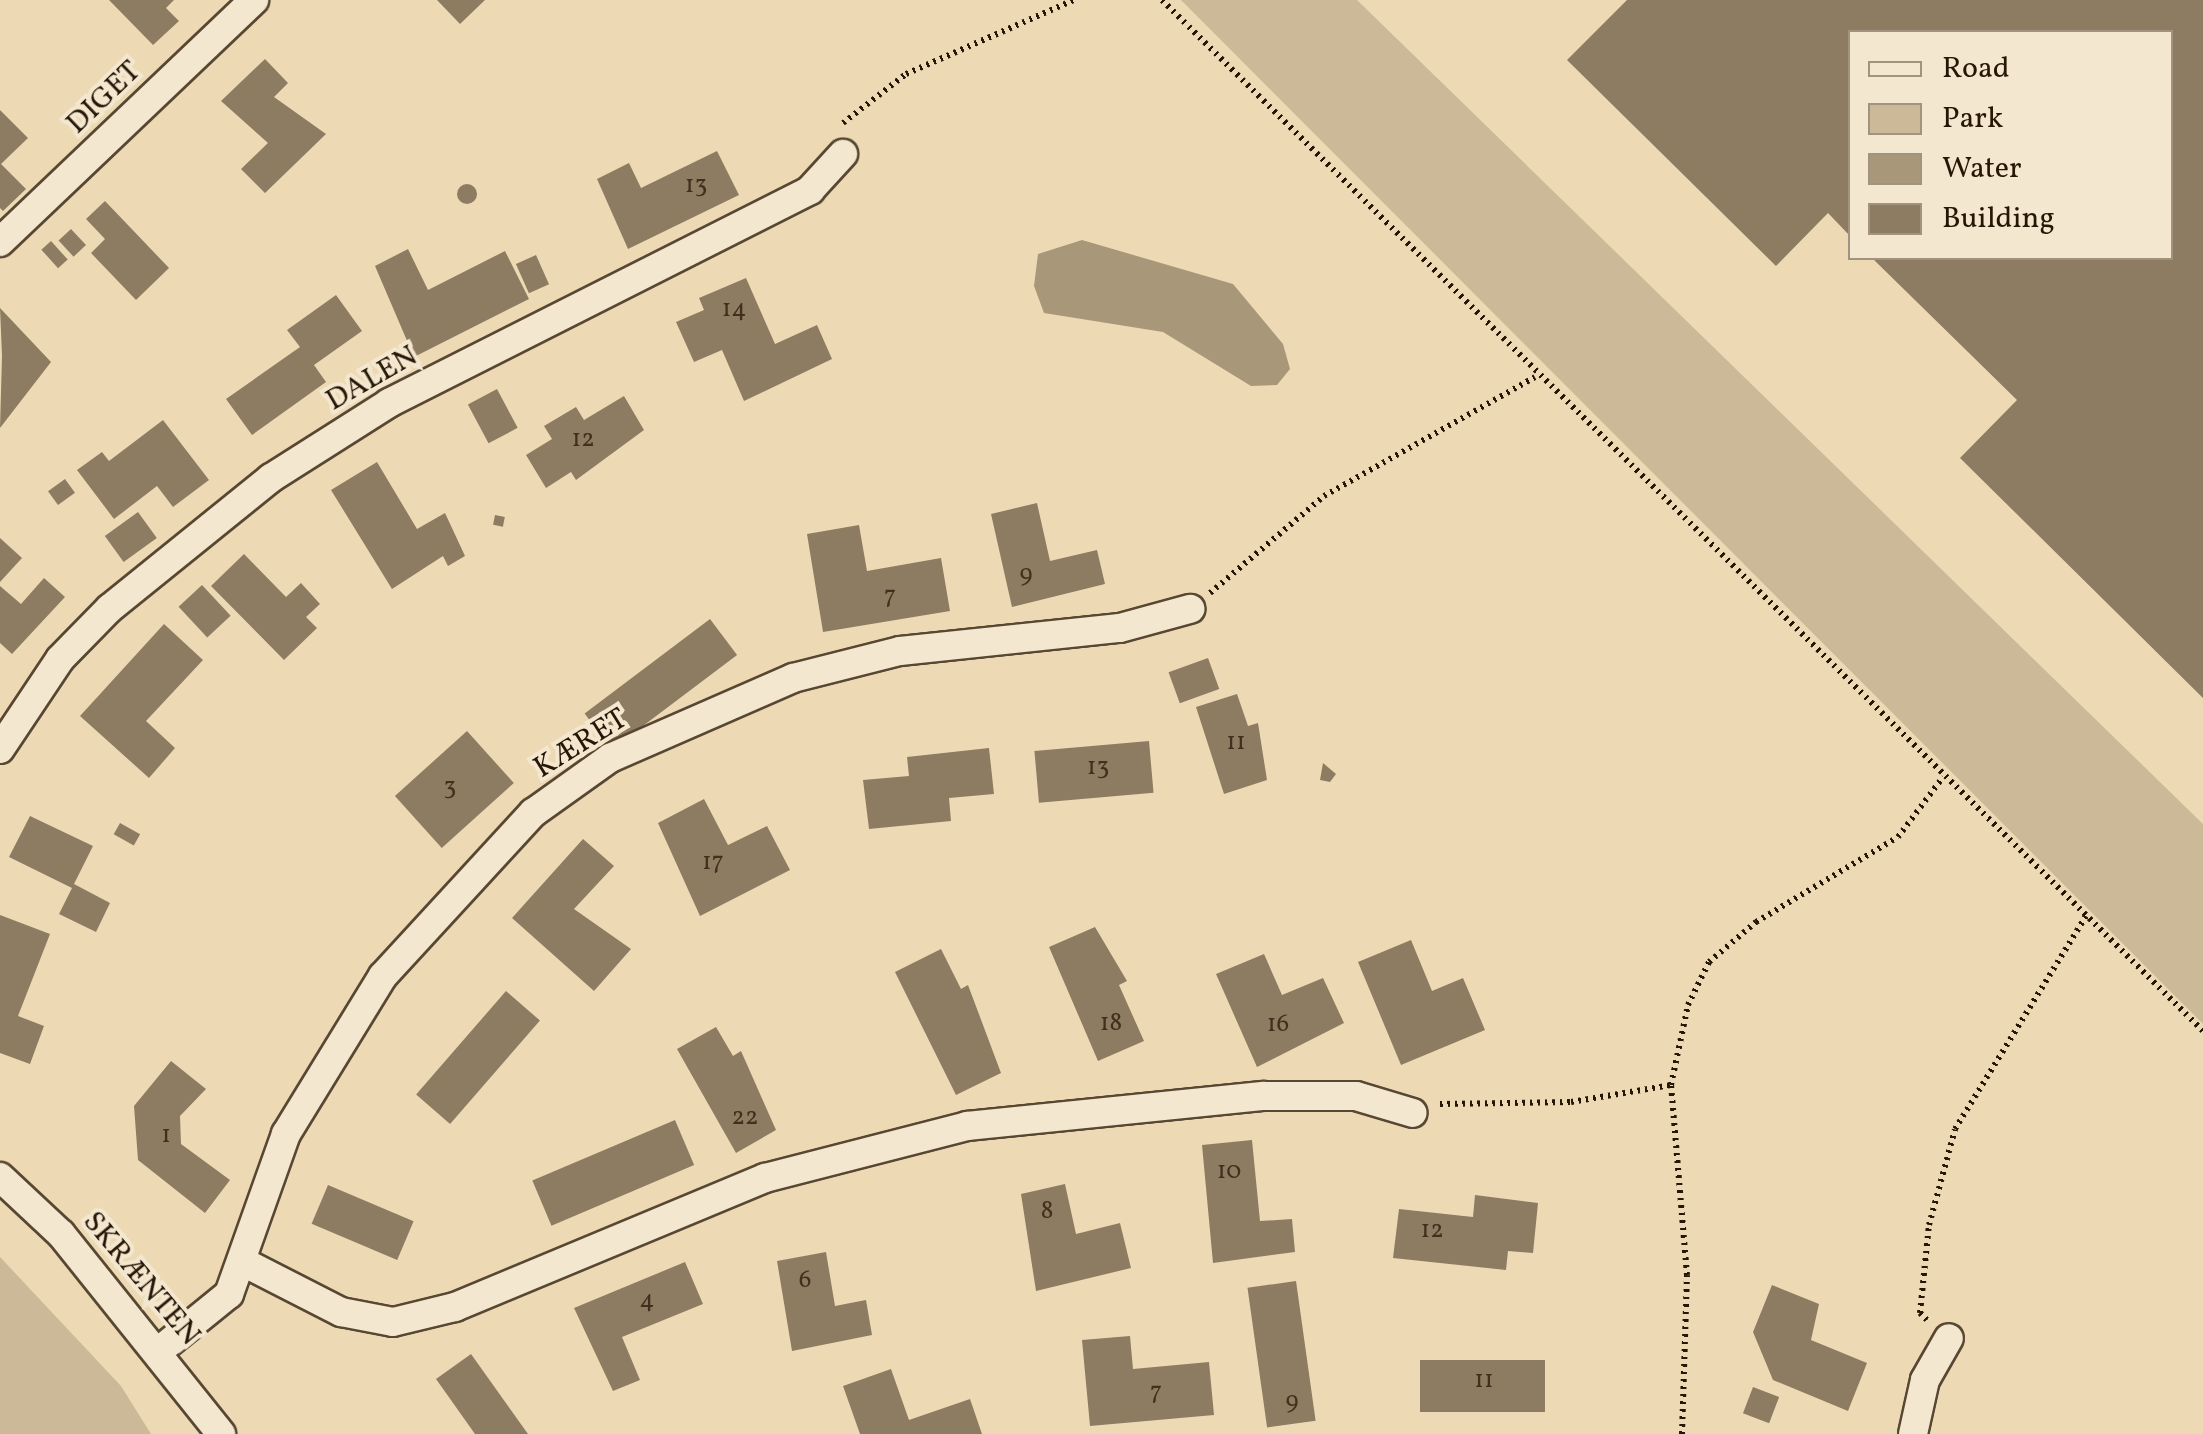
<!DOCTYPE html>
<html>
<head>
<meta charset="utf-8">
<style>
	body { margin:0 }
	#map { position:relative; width:2203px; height:1434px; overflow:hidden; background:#eddab5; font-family:Vollkorn,serif }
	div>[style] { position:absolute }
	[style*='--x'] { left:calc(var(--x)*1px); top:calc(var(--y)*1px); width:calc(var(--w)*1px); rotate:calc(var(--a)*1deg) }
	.green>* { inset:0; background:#cbb997 }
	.water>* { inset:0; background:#a9977a }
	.building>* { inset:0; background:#8d7c61; transform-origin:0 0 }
	.round { border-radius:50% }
	.path>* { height:6px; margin-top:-3px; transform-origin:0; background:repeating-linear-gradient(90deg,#261606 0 2.5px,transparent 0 7.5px) }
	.roads { filter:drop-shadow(2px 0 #584732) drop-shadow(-2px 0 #584732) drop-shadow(0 2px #584732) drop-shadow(0 -2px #584732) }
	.minor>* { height:28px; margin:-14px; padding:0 14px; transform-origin:14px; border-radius:14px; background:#f3e7cf }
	span { translate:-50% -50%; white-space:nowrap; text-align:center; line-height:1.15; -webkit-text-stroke:8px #f3e7cf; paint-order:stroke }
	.number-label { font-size:25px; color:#40301d }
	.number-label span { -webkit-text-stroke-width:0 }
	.street-label { font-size:30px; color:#261606 }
	.legend { position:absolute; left:1848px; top:30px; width:325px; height:230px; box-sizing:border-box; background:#f3e7cf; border:2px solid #a1937f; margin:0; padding:12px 18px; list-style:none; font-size:30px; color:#261606 }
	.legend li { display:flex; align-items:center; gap:20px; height:50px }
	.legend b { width:50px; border:2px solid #a1937f }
</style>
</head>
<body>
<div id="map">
	<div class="green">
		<i style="clip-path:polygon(1181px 0,1357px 0,2203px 824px,2203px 1024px)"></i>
		<i style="clip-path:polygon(0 1257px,121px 1386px,151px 1434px,0 1434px)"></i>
	</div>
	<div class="water">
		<i style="clip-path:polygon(1082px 240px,1233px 284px,1283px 344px,1290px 369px,1277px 385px,1251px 386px,1163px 332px,1044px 313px,1034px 286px,1038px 254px)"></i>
	</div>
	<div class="building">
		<i style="clip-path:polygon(109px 0,174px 0,166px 8px,179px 21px,153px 45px)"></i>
		<i style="clip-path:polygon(437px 0,485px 0,460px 24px)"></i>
		<i style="clip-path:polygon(1627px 0,2203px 0,2203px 698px,1960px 458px,2017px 400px,1872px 258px,2170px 258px,2170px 32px,1850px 32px,1850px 236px,1828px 213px,1776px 266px,1567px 60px)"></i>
		<i style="clip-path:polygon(265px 59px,288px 83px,274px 97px,326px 134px,265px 193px,241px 169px,268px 143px,221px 101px)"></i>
		<i style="clip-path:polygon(0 110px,28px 138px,1px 164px,26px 189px,3px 211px,0 208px)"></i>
		<i style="clip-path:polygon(717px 151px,739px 195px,628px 249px,597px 179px,629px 163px,641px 188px)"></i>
		<i class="round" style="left:457px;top:184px;width:20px;height:20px"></i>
		<i style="clip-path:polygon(105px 201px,169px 268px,136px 300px,91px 253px,105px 239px,86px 219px)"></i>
		<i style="left:71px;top:229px;width:22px;height:17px;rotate:47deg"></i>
		<i style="left:51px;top:241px;width:25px;height:13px;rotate:48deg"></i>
		<i style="clip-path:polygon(408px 249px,428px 290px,505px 251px,529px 299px,414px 357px,375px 266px)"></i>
		<i style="left:536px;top:255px;width:32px;height:22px;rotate:66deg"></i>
		<i style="clip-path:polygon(746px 278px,775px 344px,817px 325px,832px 359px,744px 401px,722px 350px,694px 362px,676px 322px,704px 310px,699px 298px)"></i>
		<i style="clip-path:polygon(336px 295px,362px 331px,314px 365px,326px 382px,252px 435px,226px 399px,300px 347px,287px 330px)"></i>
		<i style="clip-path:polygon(0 308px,51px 362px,0 428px,2px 356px)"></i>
		<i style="left:497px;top:389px;width:44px;height:33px;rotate:62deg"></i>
		<i style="clip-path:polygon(624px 396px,644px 430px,576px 480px,571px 472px,546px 488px,526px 455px,552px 439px,544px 426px,576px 407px,584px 420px)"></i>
		<i style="clip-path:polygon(163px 420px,209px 480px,173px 507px,157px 486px,114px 519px,77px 470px,102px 452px,109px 461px)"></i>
		<i style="clip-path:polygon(377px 462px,417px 529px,445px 513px,465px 556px,448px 566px,443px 556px,392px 589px,331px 490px)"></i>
		<i style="left:65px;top:479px;width:17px;height:21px;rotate:54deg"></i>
		<i style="clip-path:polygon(1037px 503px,1050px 561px,1097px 550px,1105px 584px,1012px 607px,991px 514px)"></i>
		<i style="left:138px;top:512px;width:32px;height:41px;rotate:54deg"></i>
		<i style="left:495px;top:515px;width:10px;height:10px;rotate:11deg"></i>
		<i style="clip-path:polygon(859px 525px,867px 571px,941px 558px,950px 611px,823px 632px,807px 534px)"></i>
		<i style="clip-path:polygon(0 538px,22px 558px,0 582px)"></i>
		<i style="clip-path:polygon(244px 554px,286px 597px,301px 583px,320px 604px,306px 617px,317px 628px,284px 660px,211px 586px)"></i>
		<i style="clip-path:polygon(44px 578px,65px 597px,12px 654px,0 643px,0 586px,21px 604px)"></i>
		<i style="left:202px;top:585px;width:42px;height:32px;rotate:47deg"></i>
		<i style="left:710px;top:619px;width:45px;height:157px;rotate:53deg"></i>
		<i style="clip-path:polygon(164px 624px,203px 660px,146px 721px,175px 748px,149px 778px,80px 716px)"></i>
		<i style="left:1208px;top:658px;width:33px;height:42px;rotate:70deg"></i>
		<i style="clip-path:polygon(1237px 694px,1248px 726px,1258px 723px,1267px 780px,1224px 794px,1196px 707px)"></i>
		<i style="left:467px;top:731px;width:70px;height:97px;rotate:48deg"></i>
		<i style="left:1149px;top:741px;width:52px;height:115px;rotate:85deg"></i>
		<i style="clip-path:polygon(989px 748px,994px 794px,949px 798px,951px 821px,869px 829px,863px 780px,909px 776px,907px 757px)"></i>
		<i style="clip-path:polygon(1323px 763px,1336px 774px,1330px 782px,1320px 780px)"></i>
		<i style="clip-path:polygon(704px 799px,728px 845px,767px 826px,790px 870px,700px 916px,658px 823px)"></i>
		<i style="clip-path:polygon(30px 816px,93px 846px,74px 884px,110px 903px,96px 932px,59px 914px,72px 888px,9px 857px)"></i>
		<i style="left:120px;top:823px;width:23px;height:13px;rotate:29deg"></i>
		<i style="clip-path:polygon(583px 839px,614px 866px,574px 909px,631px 949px,594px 991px,512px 918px)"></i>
		<i style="clip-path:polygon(0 915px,50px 934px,18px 1016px,44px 1026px,30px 1064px,0 1053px)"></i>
		<i style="clip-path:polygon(1095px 927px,1127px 981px,1119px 985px,1144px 1041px,1098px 1061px,1049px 947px)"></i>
		<i style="clip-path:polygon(1411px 940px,1432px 991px,1463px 978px,1485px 1030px,1401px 1065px,1358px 962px)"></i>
		<i style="clip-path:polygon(941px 949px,961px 989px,968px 985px,1001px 1073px,956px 1095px,895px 972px)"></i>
		<i style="clip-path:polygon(1264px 954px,1282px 995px,1323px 978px,1344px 1023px,1257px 1067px,1216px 974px)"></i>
		<i style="left:506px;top:991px;width:45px;height:137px;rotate:41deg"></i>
		<i style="clip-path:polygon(716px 1027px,733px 1056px,741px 1051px,776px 1130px,736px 1153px,677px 1049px)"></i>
		<i style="clip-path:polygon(171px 1061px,206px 1089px,180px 1116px,181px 1144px,230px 1180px,205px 1213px,138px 1160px,134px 1106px)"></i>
		<i style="left:675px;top:1120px;width:49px;height:155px;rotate:67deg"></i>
		<i style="clip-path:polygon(1252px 1140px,1260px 1221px,1292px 1219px,1295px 1252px,1213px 1263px,1202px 1145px)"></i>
		<i style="clip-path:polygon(1065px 1184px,1076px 1234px,1120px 1223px,1131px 1268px,1036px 1291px,1021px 1194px)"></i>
		<i style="left:328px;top:1185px;width:93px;height:42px;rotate:23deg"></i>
		<i style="clip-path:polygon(1475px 1195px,1538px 1203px,1533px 1253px,1508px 1251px,1506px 1270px,1393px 1258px,1399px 1209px,1473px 1217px)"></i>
		<i style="clip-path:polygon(826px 1252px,835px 1306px,866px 1300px,872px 1335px,792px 1351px,777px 1261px)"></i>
		<i style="clip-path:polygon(685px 1262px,703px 1304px,622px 1337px,640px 1380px,613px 1391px,574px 1308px)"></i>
		<i style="left:1296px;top:1281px;width:141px;height:49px;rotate:82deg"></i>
		<i style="clip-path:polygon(1772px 1285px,1819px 1304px,1811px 1340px,1867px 1363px,1848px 1411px,1773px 1380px,1753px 1332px)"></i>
		<i style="clip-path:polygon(1130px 1336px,1133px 1369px,1209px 1362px,1214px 1415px,1090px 1426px,1082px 1340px)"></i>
		<i style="clip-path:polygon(471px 1354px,528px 1434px,475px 1434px,436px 1379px)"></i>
		<i style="left:1545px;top:1360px;width:52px;height:125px;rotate:90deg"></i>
		<i style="clip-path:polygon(891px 1369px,909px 1420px,970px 1399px,982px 1434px,860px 1434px,843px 1386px)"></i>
		<i style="left:1753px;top:1387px;width:28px;height:28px;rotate:21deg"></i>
	</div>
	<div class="path">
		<i style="--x:1162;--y:0;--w:1465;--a:44.72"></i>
		<i style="--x:843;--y:123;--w:80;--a:-37.9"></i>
		<i style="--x:906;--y:74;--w:184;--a:-23.8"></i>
		<i style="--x:1210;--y:593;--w:150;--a:-40.4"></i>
		<i style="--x:1324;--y:496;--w:242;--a:-29.4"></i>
		<i style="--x:1440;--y:1104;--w:131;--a:-0.9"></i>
		<i style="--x:1571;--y:1102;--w:101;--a:-9.6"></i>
		<i style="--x:1927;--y:1320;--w:10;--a:-135"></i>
		<i style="--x:1920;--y:1313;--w:88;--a:-84.2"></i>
		<i style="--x:1929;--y:1225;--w:99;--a:-74.8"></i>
		<i style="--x:1955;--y:1129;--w:250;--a:-58.4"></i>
		<i style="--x:1682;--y:1434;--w:159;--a:-88.2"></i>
		<i style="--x:1687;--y:1275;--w:191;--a:-94.8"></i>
		<i style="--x:1671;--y:1085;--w:82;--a:-78"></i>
		<i style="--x:1688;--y:1005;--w:48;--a:-64"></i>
		<i style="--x:1709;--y:962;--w:62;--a:-40.4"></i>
		<i style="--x:1756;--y:922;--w:165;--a:-30.9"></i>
		<i style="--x:1898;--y:837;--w:75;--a:-53.1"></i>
	</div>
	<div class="roads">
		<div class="minor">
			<i style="--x:0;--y:242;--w:351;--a:-43.6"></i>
			<i style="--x:0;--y:749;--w:108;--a:-56.3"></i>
			<i style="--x:60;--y:659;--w:71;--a:-45.6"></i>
			<i style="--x:110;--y:608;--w:207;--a:-38.9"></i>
			<i style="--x:271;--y:478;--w:140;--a:-32.4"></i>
			<i style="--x:389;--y:403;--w:472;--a:-26.8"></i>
			<i style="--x:810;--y:190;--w:49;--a:-47.5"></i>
			<i style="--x:0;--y:1177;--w:83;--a:43.1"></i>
			<i style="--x:61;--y:1234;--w:256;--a:51.3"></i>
			<i style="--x:247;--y:1264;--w:106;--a:27.1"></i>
			<i style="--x:341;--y:1312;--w:53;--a:10.9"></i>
			<i style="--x:393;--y:1322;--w:64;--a:-13.6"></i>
			<i style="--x:455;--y:1307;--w:336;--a:-22.6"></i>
			<i style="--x:765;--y:1178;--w:209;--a:-14.4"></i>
			<i style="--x:967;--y:1126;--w:299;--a:-5.8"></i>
			<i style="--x:1264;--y:1096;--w:92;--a:0"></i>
			<i style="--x:1356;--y:1096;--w:59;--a:16.6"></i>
			<i style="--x:160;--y:1350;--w:89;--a:-39.1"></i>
			<i style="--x:229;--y:1294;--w:170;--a:-70.4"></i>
			<i style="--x:286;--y:1134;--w:185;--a:-58.5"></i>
			<i style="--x:383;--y:976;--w:222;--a:-47.4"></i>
			<i style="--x:533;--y:813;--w:95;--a:-35.5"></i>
			<i style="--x:610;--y:758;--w:200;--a:-23.6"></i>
			<i style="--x:793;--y:678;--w:110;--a:-14.2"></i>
			<i style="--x:900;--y:651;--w:221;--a:-6"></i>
			<i style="--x:1120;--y:628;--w:73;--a:-15.2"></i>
			<i style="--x:1913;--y:1434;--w:55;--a:-77.5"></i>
			<i style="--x:1925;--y:1380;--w:48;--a:-60.3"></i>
		</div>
	</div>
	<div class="number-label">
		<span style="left:696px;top:186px">13</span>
		<span style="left:734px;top:310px">14</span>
		<span style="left:583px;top:440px">12</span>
		<span style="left:1026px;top:575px">9</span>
		<span style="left:890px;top:597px">7</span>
		<span style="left:1236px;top:743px">11</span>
		<span style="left:1098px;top:768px">13</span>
		<span style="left:450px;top:788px">3</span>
		<span style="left:713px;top:863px">17</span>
		<span style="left:1111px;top:1024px">18</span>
		<span style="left:1278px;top:1025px">16</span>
		<span style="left:745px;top:1118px">22</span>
		<span style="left:166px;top:1136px">1</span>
		<span style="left:1229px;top:1172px">10</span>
		<span style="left:1047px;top:1212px">8</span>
		<span style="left:1432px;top:1231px">12</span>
		<span style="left:805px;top:1281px">6</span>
		<span style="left:647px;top:1301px">4</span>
		<span style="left:1484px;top:1381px">11</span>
		<span style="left:1156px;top:1393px">7</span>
		<span style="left:1292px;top:1402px">9</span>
	</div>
	<div class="street-label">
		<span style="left:104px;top:98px;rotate:-44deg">DIGET</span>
		<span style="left:372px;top:379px;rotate:-30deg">DALEN</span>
		<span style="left:581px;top:744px;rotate:-32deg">KÆRET</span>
		<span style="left:141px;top:1279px;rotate:50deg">SKRÆNTEN</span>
	</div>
	<ul class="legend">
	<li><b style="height:12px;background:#f3e7cf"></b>Road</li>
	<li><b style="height:28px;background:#cbb997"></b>Park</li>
	<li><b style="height:28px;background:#a9977a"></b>Water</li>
	<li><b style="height:28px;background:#8d7c61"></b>Building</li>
	</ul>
</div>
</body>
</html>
